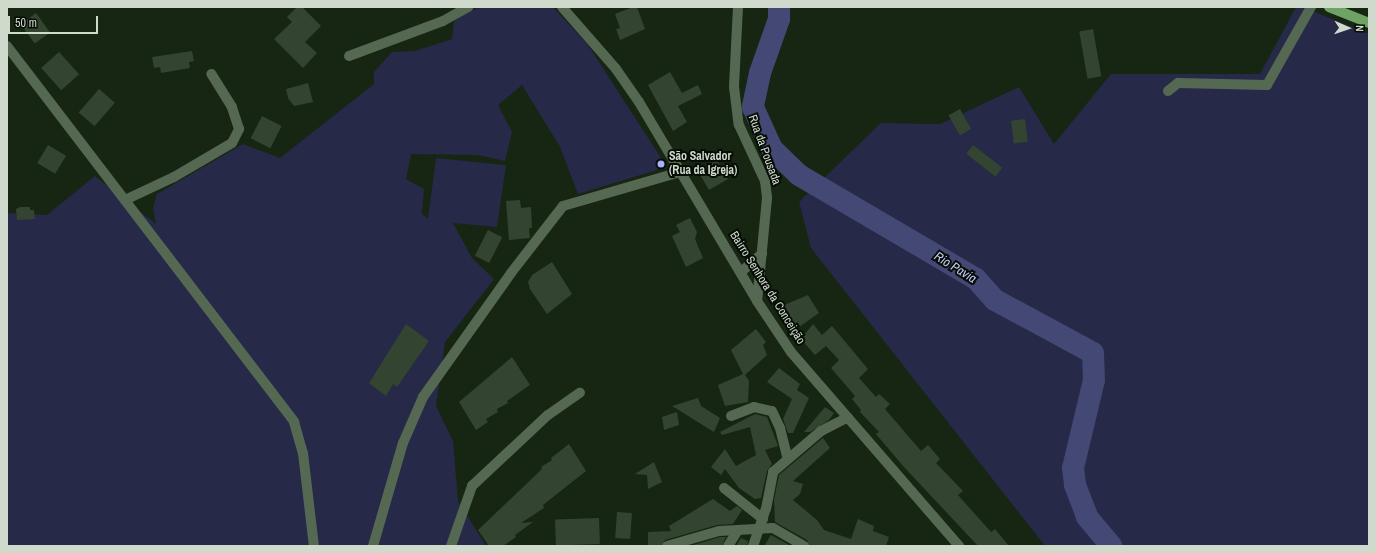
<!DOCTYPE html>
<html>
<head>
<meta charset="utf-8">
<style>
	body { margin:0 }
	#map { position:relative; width:1376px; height:553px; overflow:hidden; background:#162613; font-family:"Archivo Narrow",sans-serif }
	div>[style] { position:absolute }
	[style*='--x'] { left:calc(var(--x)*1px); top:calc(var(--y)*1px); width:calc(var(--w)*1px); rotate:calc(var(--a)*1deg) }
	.green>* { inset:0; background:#262947 }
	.river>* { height:22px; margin:-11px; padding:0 11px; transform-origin:11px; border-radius:11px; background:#444874 }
	.building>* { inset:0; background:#334430; transform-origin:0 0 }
	.minor>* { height:10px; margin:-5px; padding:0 5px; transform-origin:5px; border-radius:5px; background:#556852 }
	.major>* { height:10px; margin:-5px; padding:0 5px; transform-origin:5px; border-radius:5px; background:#6fa366 }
	.dots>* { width:11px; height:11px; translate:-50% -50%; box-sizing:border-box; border:2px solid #060d05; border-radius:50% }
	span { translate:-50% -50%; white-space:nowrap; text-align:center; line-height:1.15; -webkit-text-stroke:4px #060d05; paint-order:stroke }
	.street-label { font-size:12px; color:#cfdacd }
	.poi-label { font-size:12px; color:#cfdacd; font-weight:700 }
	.left { translate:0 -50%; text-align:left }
	.water-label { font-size:13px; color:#c4caf7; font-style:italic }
	.frame { position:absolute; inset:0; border:8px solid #cfdacd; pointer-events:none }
	.north { position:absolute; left:1328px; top:8px; width:40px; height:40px; -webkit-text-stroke:3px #060d05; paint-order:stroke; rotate:92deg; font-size:11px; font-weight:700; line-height:16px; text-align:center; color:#cfdacd }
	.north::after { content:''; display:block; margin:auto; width:14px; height:18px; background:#cfdacd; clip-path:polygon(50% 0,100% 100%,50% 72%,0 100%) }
	.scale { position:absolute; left:8px; top:16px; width:90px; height:18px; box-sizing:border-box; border:2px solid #cfdacd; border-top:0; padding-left:5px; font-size:12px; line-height:14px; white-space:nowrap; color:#cfdacd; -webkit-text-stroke:3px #060d05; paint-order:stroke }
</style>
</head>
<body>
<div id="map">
	<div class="green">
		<i style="clip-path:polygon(483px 7px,553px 7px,588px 45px,661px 158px,657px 170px,578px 194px,560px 147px,522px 85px,498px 105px,512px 132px,505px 161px,478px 155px,411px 154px,406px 179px,424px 189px,422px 214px,428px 219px,436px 158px,506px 165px,497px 227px,453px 223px,472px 258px,494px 279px,445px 342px,436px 406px,453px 441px,458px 501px,486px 546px,7px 546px,7px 213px,47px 215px,95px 176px,156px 224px,153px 208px,157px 194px,243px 144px,280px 158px,374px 84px,374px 72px,392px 52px,415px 51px,452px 39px,454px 21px,469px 11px)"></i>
		<i style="clip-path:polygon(1296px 7px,1303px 7px,1369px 34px,1369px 546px,1045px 546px,811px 248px,799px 202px,881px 123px,940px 124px,1019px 87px,1054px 144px,1111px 74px,1260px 74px)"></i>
	</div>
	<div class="river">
		<i style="--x:779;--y:7;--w:12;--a:90"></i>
		<i style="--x:779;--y:19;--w:57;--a:109.4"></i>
		<i style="--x:760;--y:73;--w:35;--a:102"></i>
		<i style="--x:753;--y:107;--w:46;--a:65.7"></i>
		<i style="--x:772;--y:149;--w:37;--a:44"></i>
		<i style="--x:799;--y:175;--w:205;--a:30.4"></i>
		<i style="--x:976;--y:279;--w:28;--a:48"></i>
		<i style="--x:995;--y:300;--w:111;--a:28.4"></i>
		<i style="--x:1093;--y:353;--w:27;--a:88"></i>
		<i style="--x:1094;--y:380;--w:90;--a:103.4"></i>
		<i style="--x:1073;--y:468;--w:17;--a:83"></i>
		<i style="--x:1075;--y:485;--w:34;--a:69"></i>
		<i style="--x:1087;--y:517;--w:38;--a:50"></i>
	</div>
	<div class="building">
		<i style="clip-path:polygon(297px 7px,302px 7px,321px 26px,305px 42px,317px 53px,303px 68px,274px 39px,292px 22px,287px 17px)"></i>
		<i style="clip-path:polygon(633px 7px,637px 7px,645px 29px,620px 40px,616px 29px,620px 28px,615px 14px)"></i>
		<i style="left:36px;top:13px;width:24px;height:19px;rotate:54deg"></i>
		<i style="left:1093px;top:29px;width:48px;height:14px;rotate:80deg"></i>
		<i style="clip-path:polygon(192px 51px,194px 61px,189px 62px,190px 68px,161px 73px,160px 67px,154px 68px,152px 57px)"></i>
		<i style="left:59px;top:52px;width:30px;height:24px;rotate:48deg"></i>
		<i style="clip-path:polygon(670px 72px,682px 93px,698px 85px,702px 94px,678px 106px,687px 122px,673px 131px,648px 85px)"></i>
		<i style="clip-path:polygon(308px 83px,313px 102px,294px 106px,288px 98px,286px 89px)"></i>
		<i style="left:99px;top:89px;width:21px;height:31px;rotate:41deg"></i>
		<i style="left:960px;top:109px;width:23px;height:13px;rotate:61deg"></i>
		<i style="left:262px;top:116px;width:22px;height:25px;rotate:27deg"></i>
		<i style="left:1025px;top:119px;width:23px;height:14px;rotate:83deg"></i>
		<i style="left:48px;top:145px;width:21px;height:21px;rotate:31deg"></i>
		<i style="left:973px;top:145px;width:37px;height:11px;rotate:38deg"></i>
		<i style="left:717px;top:160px;width:22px;height:22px;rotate:60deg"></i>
		<i style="clip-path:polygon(520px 200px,521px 208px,531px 207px,532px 228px,529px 228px,530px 238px,509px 240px,506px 201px)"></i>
		<i style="clip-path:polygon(20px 207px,30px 207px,30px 210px,34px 210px,35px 219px,17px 220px,16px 209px)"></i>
		<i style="clip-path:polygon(690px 218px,697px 232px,695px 239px,703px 258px,686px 267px,672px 236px,680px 232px,676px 225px)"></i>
		<i style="left:488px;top:230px;width:16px;height:29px;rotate:27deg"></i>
		<i style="clip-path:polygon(552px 262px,572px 294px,547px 314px,530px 289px,528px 282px,532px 275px)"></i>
		<i style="clip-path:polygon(808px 295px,819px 313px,795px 330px,782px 306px)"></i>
		<i style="clip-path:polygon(406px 324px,429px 341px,397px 387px,393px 384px,386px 396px,369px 383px)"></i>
		<i style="clip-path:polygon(813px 324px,822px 335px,832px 326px,868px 369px,859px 378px,876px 397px,879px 394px,890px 404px,885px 409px,921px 451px,928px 445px,940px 459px,936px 463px,963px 491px,958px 495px,991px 532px,995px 529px,1009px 546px,978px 546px,904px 467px,876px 434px,879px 432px,860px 412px,861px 410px,852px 399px,855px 396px,831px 368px,839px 360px,826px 346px,815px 355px,801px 339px)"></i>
		<i style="clip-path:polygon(756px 329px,766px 342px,763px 345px,767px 355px,745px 375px,749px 381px,748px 402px,725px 406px,718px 385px,743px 374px,731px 350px)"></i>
		<i style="clip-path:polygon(512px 357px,530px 385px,507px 401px,508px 403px,497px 409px,498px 412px,486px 419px,488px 422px,476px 430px,459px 402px)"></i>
		<i style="clip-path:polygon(779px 368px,800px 384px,797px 390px,809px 398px,793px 433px,788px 433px,783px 419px,792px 399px,767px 382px)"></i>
		<i style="clip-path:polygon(698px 398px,701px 406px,720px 418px,714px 432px,672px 406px)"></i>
		<i style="clip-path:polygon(825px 407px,834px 413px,829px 420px,810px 432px,804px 432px)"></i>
		<i style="clip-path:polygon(677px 412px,679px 425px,664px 430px,662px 417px)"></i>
		<i style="clip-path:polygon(755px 414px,767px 417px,778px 446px,765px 450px,772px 464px,767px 471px,761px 498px,755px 499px,739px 488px,725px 469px,721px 475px,711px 467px,725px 449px,736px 466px,756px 455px,750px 427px,722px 435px,720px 432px)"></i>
		<i style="clip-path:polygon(823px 438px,830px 448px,793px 481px,803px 484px,800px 494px,793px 500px,817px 520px,824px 530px,851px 539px,858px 519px,874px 526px,873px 531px,889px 537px,886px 546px,810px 546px,807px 540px,775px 522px,774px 500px,779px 475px)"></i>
		<i style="clip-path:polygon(569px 444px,586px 471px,543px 505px,544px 508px,521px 523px,533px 522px,515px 535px,516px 537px,503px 546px,489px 546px,478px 530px,542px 469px,541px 467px,552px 460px,551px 458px)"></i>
		<i style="clip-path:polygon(654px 462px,662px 482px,648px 489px,647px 475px,635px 474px)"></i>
		<i style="clip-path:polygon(713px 499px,730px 511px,737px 506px,742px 510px,733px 524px,717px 525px,665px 540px,661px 546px,648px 546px,648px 532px,671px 531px,669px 526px)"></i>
		<i style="left:617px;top:512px;width:15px;height:26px;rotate:4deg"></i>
		<i style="left:599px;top:518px;width:26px;height:44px;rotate:88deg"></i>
		<i style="clip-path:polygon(771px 535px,791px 546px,764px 546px)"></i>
		<i style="clip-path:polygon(720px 537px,726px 537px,722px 546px,690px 546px)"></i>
		<i style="clip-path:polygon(741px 538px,748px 541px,747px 546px,736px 546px)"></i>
	</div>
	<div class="minor">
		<i style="--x:562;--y:7;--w:82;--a:48.9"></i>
		<i style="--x:616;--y:69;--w:40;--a:55.1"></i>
		<i style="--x:639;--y:102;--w:231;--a:59.3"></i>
		<i style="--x:757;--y:301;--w:61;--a:56.3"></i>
		<i style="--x:791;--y:352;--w:257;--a:49.1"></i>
		<i style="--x:738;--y:7;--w:80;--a:92.9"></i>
		<i style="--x:734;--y:87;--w:38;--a:83"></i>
		<i style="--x:739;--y:125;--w:62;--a:65.1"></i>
		<i style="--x:765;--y:181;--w:17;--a:83"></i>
		<i style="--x:767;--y:198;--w:103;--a:95.5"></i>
		<i style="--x:7;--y:46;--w:473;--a:52.6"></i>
		<i style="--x:294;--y:422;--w:32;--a:74"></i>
		<i style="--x:303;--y:453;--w:94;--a:83.3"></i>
		<i style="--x:349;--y:56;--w:100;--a:-20.4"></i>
		<i style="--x:443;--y:21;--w:29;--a:-29"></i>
		<i style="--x:1168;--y:91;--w:13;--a:-39"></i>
		<i style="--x:1178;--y:83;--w:89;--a:1.3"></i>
		<i style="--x:1267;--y:85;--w:90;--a:-60.6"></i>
		<i style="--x:125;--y:200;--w:54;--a:-25.1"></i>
		<i style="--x:174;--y:177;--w:67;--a:-30.4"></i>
		<i style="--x:232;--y:143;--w:16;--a:-63"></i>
		<i style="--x:239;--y:129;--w:23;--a:-108"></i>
		<i style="--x:232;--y:107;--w:39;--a:-122"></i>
		<i style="--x:741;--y:272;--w:28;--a:-41"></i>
		<i style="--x:731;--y:416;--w:25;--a:-21"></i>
		<i style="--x:754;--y:407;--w:18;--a:13"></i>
		<i style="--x:772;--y:411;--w:19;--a:65"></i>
		<i style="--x:780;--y:428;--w:30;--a:76"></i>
		<i style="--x:724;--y:488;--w:50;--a:38.5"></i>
		<i style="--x:373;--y:546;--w:107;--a:-73.8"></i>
		<i style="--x:403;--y:443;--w:50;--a:-66.5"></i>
		<i style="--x:423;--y:397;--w:152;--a:-54.6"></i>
		<i style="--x:511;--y:273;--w:85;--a:-52.2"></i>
		<i style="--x:563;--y:206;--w:122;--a:-16.2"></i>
		<i style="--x:451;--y:546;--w:64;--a:-70.7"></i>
		<i style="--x:472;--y:486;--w:104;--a:-43.1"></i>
		<i style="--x:548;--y:415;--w:39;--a:-35"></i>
		<i style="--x:667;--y:546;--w:54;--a:-16.1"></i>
		<i style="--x:719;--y:531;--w:54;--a:-3.2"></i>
		<i style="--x:773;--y:528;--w:36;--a:30"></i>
		<i style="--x:728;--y:546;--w:19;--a:-58"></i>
		<i style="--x:753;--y:546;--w:39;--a:-71"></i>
		<i style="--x:766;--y:509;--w:38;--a:-79"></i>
		<i style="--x:773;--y:472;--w:63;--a:-40.5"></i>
		<i style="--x:821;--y:431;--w:30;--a:-27"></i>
	</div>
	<div class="major">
		<i style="--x:1329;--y:7;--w:43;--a:21.8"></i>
	</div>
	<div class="dots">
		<i style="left:661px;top:164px;background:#a8b0fc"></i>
	</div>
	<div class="street-label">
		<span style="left:764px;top:150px;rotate:70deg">Rua da Pousada</span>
		<span style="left:767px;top:288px;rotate:58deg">Bairro Senhora da Conceição</span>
	</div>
	<div class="poi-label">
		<span class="left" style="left:669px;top:164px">São Salvador<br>(Rua da Igreja)</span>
	</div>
	<div class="water-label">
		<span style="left:955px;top:268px;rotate:32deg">Rio Pavia</span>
	</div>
	<div class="frame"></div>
	<div class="north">N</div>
	<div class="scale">50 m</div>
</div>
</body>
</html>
